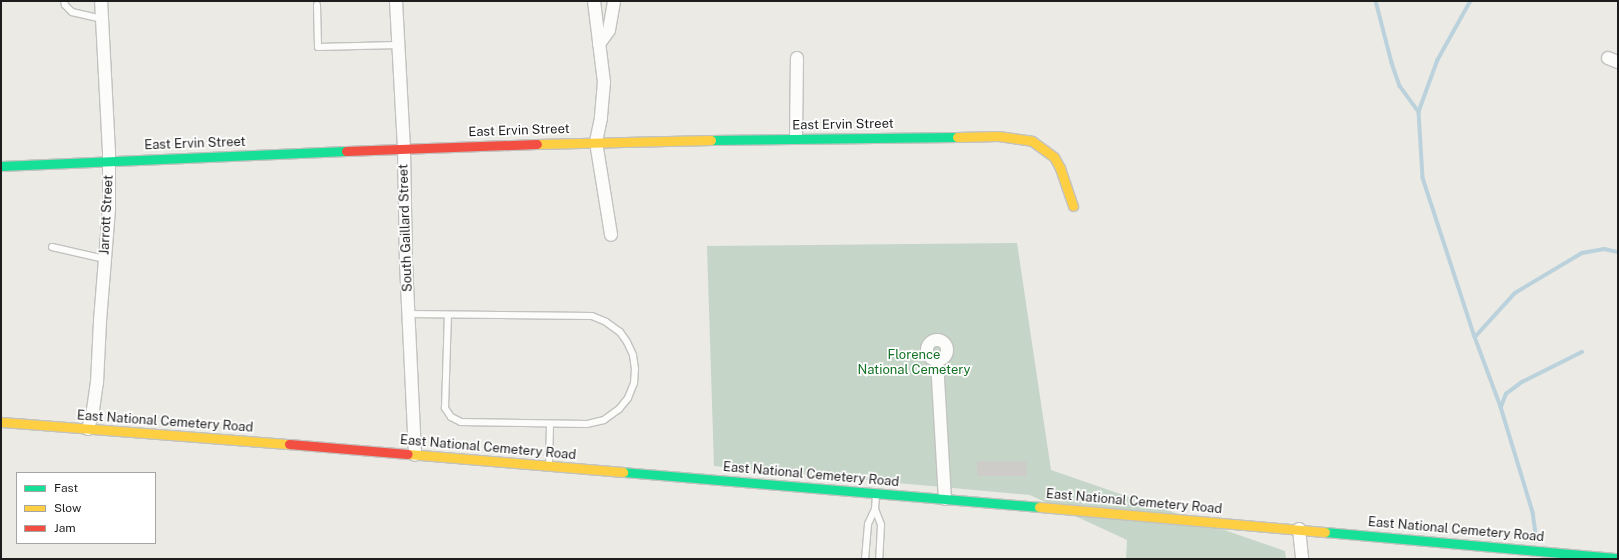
<!DOCTYPE html>
<html>
<head>
<meta charset="utf-8">
<style>
	body { margin:0 }
	#map { position:relative; width:1619px; height:560px; overflow:hidden; background:#ebeae5; font-family:"Public Sans",sans-serif }
	div>[style] { position:absolute }
	[style*='--x'] { left:calc(var(--x)*1px); top:calc(var(--y)*1px); width:calc(var(--w)*1px); rotate:calc(var(--a)*1deg) }
	.cemetery>* { inset:0; background:#c5d5c7 }
	.stream>* { height:3.5px; margin:-1.75px; padding:0 1.75px; transform-origin:1.75px; border-radius:1.75px; background:#bbd2dc }
	.building>* { inset:0; background:#ceccc8; transform-origin:0 0 }
	.roads { filter:drop-shadow(1px 0 #c2c2c0) drop-shadow(-1px 0 #c2c2c0) drop-shadow(0 1px #c2c2c0) drop-shadow(0 -1px #c2c2c0) }
	.lane>* { height:6px; margin:-3px; padding:0 3px; transform-origin:3px; border-radius:3px; background:#fcfcfb }
	.street>* { height:12px; margin:-6px; padding:0 6px; transform-origin:6px; border-radius:6px; background:#fcfcfb }
	.street>.ring { margin:-6px; padding:0; box-sizing:content-box; background:none; border:12px solid #fcfcfb; border-radius:50% }
	.fast>* { height:9px; margin:-4.5px; padding:0 4.5px; transform-origin:4.5px; border-radius:4.5px; background:#16e098 }
	.slow>* { height:9px; margin:-4.5px; padding:0 4.5px; transform-origin:4.5px; border-radius:4.5px; background:#ffcf43 }
	.jam>* { height:9px; margin:-4.5px; padding:0 4.5px; transform-origin:4.5px; border-radius:4.5px; background:#f24e42 }
	span { translate:-50% -50%; white-space:nowrap; text-align:center; line-height:1.15; -webkit-text-stroke:3.5px #fff; paint-order:stroke }
	.street-label { font-size:13px; color:#1d1d1d }
	.park-label { font-size:13px; color:#147225 }
	.frame { position:absolute; inset:0; border:2px solid #1d1d1d; pointer-events:none }
	.legend { position:absolute; left:16px; top:472px; width:140px; height:72px; box-sizing:border-box; background:#fff; border:1px solid #a5a5a5; margin:0; padding:5px 7px; list-style:none; font-size:12px; color:#1d1d1d }
	.legend li { display:flex; align-items:center; gap:8px; height:20px }
	.legend b { width:20px; border:1px solid #a5a5a5 }
</style>
</head>
<body>
<div id="map">
	<div class="cemetery">
		<i style="clip-path:polygon(1017px 243px,1051px 470px,1285px 551px,1286px 559px,1126px 559px,1127px 540px,1030px 495px,714px 466px,707px 246px)"></i>
	</div>
	<div class="stream">
		<i style="--x:1376;--y:1;--w:64;--a:75.5"></i>
		<i style="--x:1392;--y:63;--w:24;--a:71"></i>
		<i style="--x:1400;--y:86;--w:32;--a:54"></i>
		<i style="--x:1471;--y:1;--w:68;--a:119.2"></i>
		<i style="--x:1438;--y:60;--w:55;--a:110.1"></i>
		<i style="--x:1419;--y:112;--w:66;--a:86.5"></i>
		<i style="--x:1423;--y:178;--w:167;--a:71.9"></i>
		<i style="--x:1475;--y:337;--w:75;--a:69.6"></i>
		<i style="--x:1501;--y:407;--w:110;--a:73.1"></i>
		<i style="--x:1533;--y:512;--w:29;--a:82"></i>
		<i style="--x:1475;--y:337;--w:59;--a:-47.7"></i>
		<i style="--x:1515;--y:293;--w:78;--a:-30.8"></i>
		<i style="--x:1582;--y:253;--w:22;--a:-10"></i>
		<i style="--x:1604;--y:249;--w:14;--a:12"></i>
		<i style="--x:1501;--y:407;--w:14;--a:-69"></i>
		<i style="--x:1506;--y:394;--w:20;--a:-37"></i>
		<i style="--x:1522;--y:382;--w:67;--a:-26.6"></i>
	</div>
	<div class="building">
		<i style="left:1027px;top:461px;width:15px;height:50px;rotate:90deg"></i>
	</div>
	<div class="roads">
		<div class="lane">
			<i style="--x:64;--y:1;--w:4;--a:76"></i>
			<i style="--x:65;--y:5;--w:10;--a:45"></i>
			<i style="--x:72;--y:12;--w:31;--a:13"></i>
			<i style="--x:317;--y:5;--w:42;--a:88.6"></i>
			<i style="--x:318;--y:47;--w:80;--a:-1.4"></i>
			<i style="--x:52;--y:247;--w:54;--a:12.8"></i>
			<i style="--x:409;--y:314;--w:183;--a:0.6"></i>
			<i style="--x:592;--y:316;--w:15;--a:23"></i>
			<i style="--x:606;--y:322;--w:17;--a:36"></i>
			<i style="--x:620;--y:332;--w:12;--a:55"></i>
			<i style="--x:627;--y:342;--w:14;--a:65"></i>
			<i style="--x:633;--y:355;--w:14;--a:82"></i>
			<i style="--x:635;--y:369;--w:14;--a:94"></i>
			<i style="--x:634;--y:383;--w:16;--a:112"></i>
			<i style="--x:628;--y:398;--w:14;--a:129"></i>
			<i style="--x:619;--y:409;--w:19;--a:144"></i>
			<i style="--x:604;--y:420;--w:18;--a:167"></i>
			<i style="--x:586;--y:424;--w:125;--a:-179.1"></i>
			<i style="--x:461;--y:422;--w:11;--a:-153"></i>
			<i style="--x:451;--y:417;--w:11;--a:-124"></i>
			<i style="--x:445;--y:408;--w:93;--a:-88.2"></i>
			<i style="--x:549;--y:466;--w:42;--a:-88.6"></i>
			<i style="--x:876;--y:495;--w:14;--a:94"></i>
			<i style="--x:875;--y:509;--w:17;--a:69"></i>
			<i style="--x:881;--y:525;--w:34;--a:93"></i>
			<i style="--x:865;--y:559;--w:35;--a:-85"></i>
			<i style="--x:868;--y:524;--w:17;--a:-65"></i>
		</div>
		<div class="street">
			<i style="--x:396;--y:1;--w:147;--a:86.9"></i>
			<i style="--x:404;--y:148;--w:115;--a:89"></i>
			<i style="--x:406;--y:263;--w:192;--a:87.3"></i>
			<i style="--x:594;--y:1;--w:82;--a:83"></i>
			<i style="--x:604;--y:82;--w:36;--a:95"></i>
			<i style="--x:601;--y:118;--w:25;--a:102"></i>
			<i style="--x:596;--y:142;--w:94;--a:80.8"></i>
			<i style="--x:599;--y:44;--w:17;--a:-54"></i>
			<i style="--x:609;--y:30;--w:29;--a:-80"></i>
			<i style="--x:1608;--y:58;--w:11;--a:22"></i>
			<i style="--x:796;--y:138;--w:80;--a:-89.3"></i>
			<i class="ring" style="left:927px;top:340px;width:8px;height:8px"></i>
			<i style="--x:937;--y:361;--w:138;--a:86.7"></i>
			<i style="--x:88;--y:429;--w:20;--a:-75"></i>
			<i style="--x:93;--y:410;--w:27;--a:-82"></i>
			<i style="--x:97;--y:383;--w:62;--a:-87.2"></i>
			<i style="--x:100;--y:321;--w:113;--a:-85.4"></i>
			<i style="--x:109;--y:208;--w:56;--a:-90"></i>
			<i style="--x:109;--y:152;--w:151;--a:-93"></i>
			<i style="--x:1299;--y:529;--w:30;--a:84"></i>
		</div>
		<div class="fast">
			<i style="--x:711;--y:140;--w:246;--a:-0.7"></i>
			<i style="--x:1;--y:166;--w:345;--a:-2.5"></i>
			<i style="--x:623;--y:472;--w:417;--a:4.8"></i>
			<i style="--x:1325;--y:532;--w:294;--a:5.1"></i>
		</div>
		<div class="slow">
			<i style="--x:957;--y:137;--w:41;--a:-1.4"></i>
			<i style="--x:998;--y:136;--w:34;--a:8"></i>
			<i style="--x:1032;--y:141;--w:27;--a:36"></i>
			<i style="--x:1054;--y:157;--w:13;--a:61"></i>
			<i style="--x:1060;--y:168;--w:40;--a:71.1"></i>
			<i style="--x:537;--y:144;--w:174;--a:-1.3"></i>
			<i style="--x:1;--y:422;--w:289;--a:4.4"></i>
			<i style="--x:408;--y:454;--w:216;--a:4.8"></i>
			<i style="--x:1039;--y:507;--w:287;--a:5"></i>
		</div>
		<div class="jam">
			<i style="--x:346;--y:151;--w:191;--a:-2.1"></i>
			<i style="--x:289;--y:444;--w:119;--a:4.8"></i>
		</div>
	</div>
	<div class="street-label">
		<span style="left:843px;top:125px;rotate:-1deg">East Ervin Street</span>
		<span style="left:519px;top:131px;rotate:-2deg">East Ervin Street</span>
		<span style="left:195px;top:144px;rotate:-2deg">East Ervin Street</span>
		<span style="left:107px;top:215px;rotate:-87deg">Jarrott Street</span>
		<span style="left:406px;top:228px;rotate:-92deg">South Gaillard Street</span>
		<span style="left:165px;top:422px;rotate:4deg">East National Cemetery Road</span>
		<span style="left:488px;top:448px;rotate:5deg">East National Cemetery Road</span>
		<span style="left:811px;top:475px;rotate:5deg">East National Cemetery Road</span>
		<span style="left:1134px;top:502px;rotate:5deg">East National Cemetery Road</span>
		<span style="left:1456px;top:530px;rotate:5deg">East National Cemetery Road</span>
	</div>
	<div class="park-label">
		<span style="left:914px;top:363px">Florence<br>National Cemetery</span>
	</div>
	<div class="frame"></div>
	<ul class="legend">
	<li><b style="height:5px;background:#16e098"></b>Fast</li>
	<li><b style="height:5px;background:#ffcf43"></b>Slow</li>
	<li><b style="height:5px;background:#f24e42"></b>Jam</li>
	</ul>
</div>
</body>
</html>
